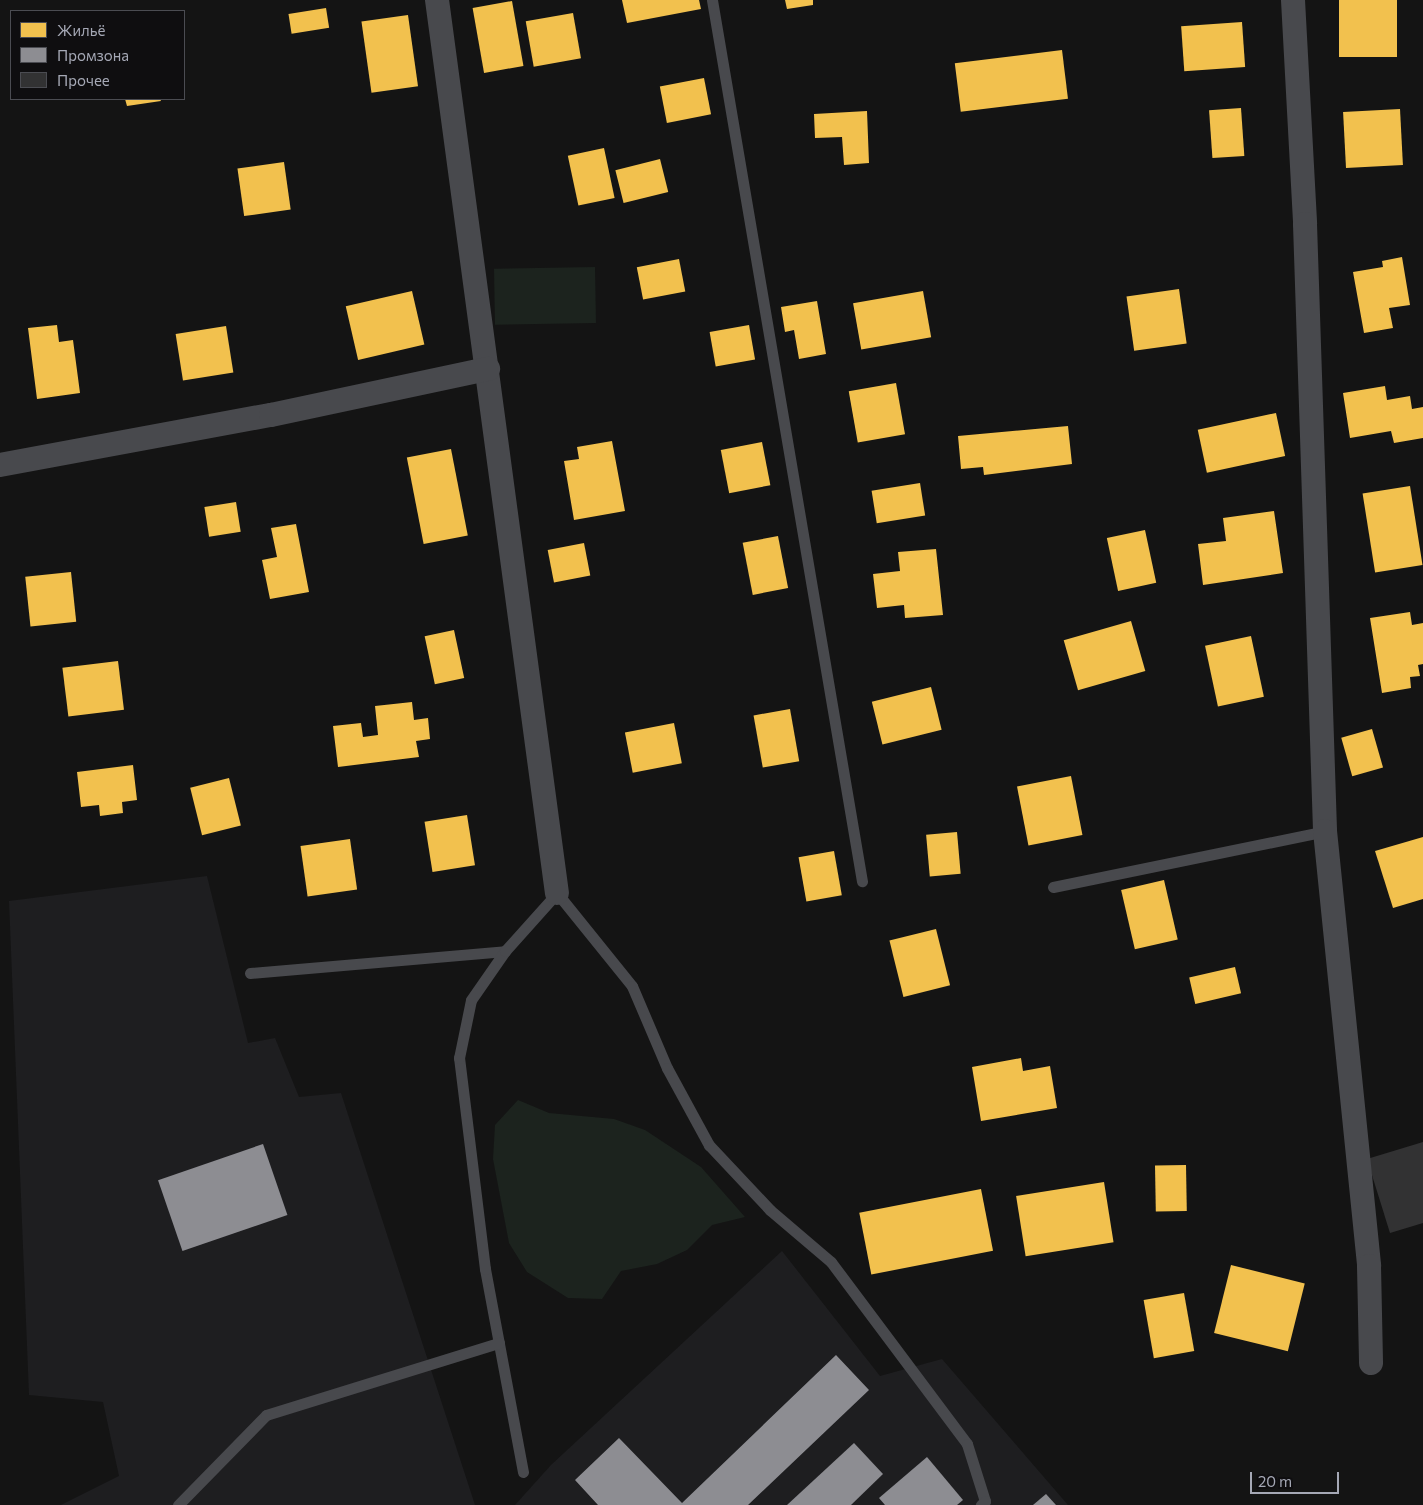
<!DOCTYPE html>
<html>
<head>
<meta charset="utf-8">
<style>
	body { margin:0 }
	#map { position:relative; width:1423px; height:1505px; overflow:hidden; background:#141414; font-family:Commissioner,sans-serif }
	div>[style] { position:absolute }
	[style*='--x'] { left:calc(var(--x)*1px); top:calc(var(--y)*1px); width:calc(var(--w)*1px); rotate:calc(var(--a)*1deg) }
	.built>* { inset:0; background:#1e1e20 }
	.green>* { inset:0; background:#1c231e; transform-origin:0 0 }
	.homes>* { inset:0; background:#f2c14e; transform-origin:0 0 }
	.industry>* { inset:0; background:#8d8d92; transform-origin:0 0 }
	.building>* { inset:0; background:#323233 }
	.service>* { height:11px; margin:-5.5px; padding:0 5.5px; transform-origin:5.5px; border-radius:5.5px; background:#48494d }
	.minor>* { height:24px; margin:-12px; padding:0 12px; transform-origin:12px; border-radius:12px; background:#48494d }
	span { translate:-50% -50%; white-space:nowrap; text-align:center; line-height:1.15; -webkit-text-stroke:5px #0f0e10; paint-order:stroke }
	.legend { position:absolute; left:10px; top:10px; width:175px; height:90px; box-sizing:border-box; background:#0f0e10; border:1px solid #4b4c52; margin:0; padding:6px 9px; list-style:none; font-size:15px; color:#a5a8b5 }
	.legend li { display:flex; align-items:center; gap:10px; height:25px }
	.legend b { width:25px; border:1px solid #4b4c52 }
	.scale { position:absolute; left:1250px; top:1472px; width:89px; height:22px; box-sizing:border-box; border:2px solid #a5a8b5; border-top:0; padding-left:6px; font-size:15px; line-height:18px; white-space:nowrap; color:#a5a8b5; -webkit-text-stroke:4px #0f0e10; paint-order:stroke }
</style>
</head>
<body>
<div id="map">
	<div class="built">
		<i style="clip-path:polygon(207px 876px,248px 1043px,275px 1038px,299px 1097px,341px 1093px,475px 1505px,61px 1505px,119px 1476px,103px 1402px,29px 1395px,9px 901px)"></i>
		<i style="clip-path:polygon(782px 1251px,880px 1376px,942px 1359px,1068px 1505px,515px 1505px,551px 1465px)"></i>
	</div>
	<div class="green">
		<i style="left:595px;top:267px;width:56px;height:101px;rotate:89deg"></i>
		<i style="clip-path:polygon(518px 1100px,549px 1113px,614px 1119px,645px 1130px,701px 1167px,745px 1217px,712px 1225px,687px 1250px,657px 1264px,621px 1271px,602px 1299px,568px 1298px,527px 1272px,509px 1243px,493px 1159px,495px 1125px)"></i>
	</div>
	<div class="homes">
		<i style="clip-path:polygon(622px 0,699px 0,701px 9px,627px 23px)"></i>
		<i style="clip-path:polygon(785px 0,813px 0,813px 5px,787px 9px)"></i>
		<i style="left:1339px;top:0;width:58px;height:57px"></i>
		<i style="left:512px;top:1px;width:66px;height:40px;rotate:80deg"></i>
		<i style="left:326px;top:8px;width:20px;height:38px;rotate:81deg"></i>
		<i style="left:573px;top:13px;width:46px;height:48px;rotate:80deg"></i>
		<i style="left:408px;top:15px;width:72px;height:47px;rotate:82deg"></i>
		<i style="left:1242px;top:22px;width:45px;height:61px;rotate:86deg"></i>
		<i style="left:1062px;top:50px;width:49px;height:108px;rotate:83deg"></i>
		<i style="left:704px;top:78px;width:37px;height:45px;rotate:79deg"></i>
		<i style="clip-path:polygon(125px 99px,160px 99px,161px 101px,127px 106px)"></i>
		<i style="left:1241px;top:108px;width:48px;height:32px;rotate:86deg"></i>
		<i style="left:1400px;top:109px;width:56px;height:57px;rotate:87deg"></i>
		<i style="clip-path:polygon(867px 111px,869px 163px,844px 165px,842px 137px,815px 138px,814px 114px)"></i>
		<i style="left:604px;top:148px;width:51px;height:37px;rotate:78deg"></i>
		<i style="left:660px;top:159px;width:34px;height:46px;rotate:76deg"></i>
		<i style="left:284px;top:162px;width:48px;height:47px;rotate:82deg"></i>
		<i style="clip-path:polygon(1402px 257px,1410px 305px,1389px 308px,1393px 328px,1364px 333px,1353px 272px,1383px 267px,1382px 261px)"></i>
		<i style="left:679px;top:259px;width:33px;height:43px;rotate:79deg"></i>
		<i style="left:1179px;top:289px;width:55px;height:53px;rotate:82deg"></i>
		<i style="left:412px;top:291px;width:55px;height:68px;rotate:77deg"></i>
		<i style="left:923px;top:291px;width:47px;height:71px;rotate:80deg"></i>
		<i style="clip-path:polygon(817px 301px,826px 354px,799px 359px,794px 330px,785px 332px,781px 307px)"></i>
		<i style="clip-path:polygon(57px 325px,59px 342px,73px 340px,80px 393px,37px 399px,28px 328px)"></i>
		<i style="left:749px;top:325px;width:35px;height:40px;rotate:80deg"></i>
		<i style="left:226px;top:326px;width:47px;height:51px;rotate:81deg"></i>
		<i style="left:896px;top:383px;width:52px;height:48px;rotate:80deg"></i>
		<i style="clip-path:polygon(1385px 386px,1387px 400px,1410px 396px,1412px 409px,1423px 407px,1423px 438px,1394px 443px,1391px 431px,1350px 438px,1343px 393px)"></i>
		<i style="left:1276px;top:413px;width:44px;height:80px;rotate:78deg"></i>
		<i style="clip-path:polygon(1068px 426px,1072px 464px,984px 475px,983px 467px,961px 469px,958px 436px)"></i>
		<i style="clip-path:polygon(612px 441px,625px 511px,574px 520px,564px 461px,579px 459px,577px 447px)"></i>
		<i style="left:762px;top:442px;width:44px;height:42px;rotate:79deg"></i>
		<i style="left:451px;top:449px;width:88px;height:45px;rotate:79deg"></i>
		<i style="left:920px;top:483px;width:33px;height:49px;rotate:81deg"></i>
		<i style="left:1410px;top:486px;width:80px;height:48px;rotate:81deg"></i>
		<i style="left:236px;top:502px;width:30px;height:32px;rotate:81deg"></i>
		<i style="clip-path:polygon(1274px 511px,1283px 573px,1203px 585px,1198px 544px,1226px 541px,1223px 518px)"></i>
		<i style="clip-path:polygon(296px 524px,309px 592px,270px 599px,262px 560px,277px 557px,271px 528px)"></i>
		<i style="left:1145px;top:530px;width:54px;height:39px;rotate:78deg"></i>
		<i style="left:778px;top:536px;width:53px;height:36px;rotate:79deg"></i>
		<i style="left:584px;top:543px;width:33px;height:37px;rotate:79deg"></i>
		<i style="clip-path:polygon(936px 549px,943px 615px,905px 618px,904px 605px,877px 608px,873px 574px,900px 571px,898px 552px)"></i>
		<i style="left:71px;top:572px;width:50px;height:46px;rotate:84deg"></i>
		<i style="clip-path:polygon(1410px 612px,1412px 625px,1423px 623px,1423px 664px,1418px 665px,1420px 676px,1410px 677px,1411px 688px,1382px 693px,1370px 618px)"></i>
		<i style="left:1131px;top:621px;width:52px;height:70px;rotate:74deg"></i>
		<i style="left:454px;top:630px;width:49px;height:30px;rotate:78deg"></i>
		<i style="left:1251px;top:636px;width:62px;height:47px;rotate:78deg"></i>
		<i style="left:118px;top:661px;width:49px;height:56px;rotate:83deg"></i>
		<i style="left:931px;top:687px;width:44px;height:61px;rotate:76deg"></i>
		<i style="clip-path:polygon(412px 702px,414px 720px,428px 718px,430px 739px,416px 741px,419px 757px,338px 767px,333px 726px,361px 723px,363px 737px,378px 735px,375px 706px)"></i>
		<i style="left:790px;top:709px;width:53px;height:37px;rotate:80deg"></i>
		<i style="left:674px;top:723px;width:41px;height:50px;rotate:79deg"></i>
		<i style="left:1372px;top:729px;width:40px;height:32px;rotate:74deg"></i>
		<i style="clip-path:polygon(133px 765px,137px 800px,122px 802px,123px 813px,100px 816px,99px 805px,81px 807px,77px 772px)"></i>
		<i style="left:1071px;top:776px;width:60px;height:55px;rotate:79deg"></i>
		<i style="left:229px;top:778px;width:49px;height:40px;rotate:76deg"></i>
		<i style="left:467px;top:815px;width:51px;height:43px;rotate:81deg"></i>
		<i style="left:957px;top:832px;width:42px;height:31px;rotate:85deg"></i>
		<i style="clip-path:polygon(1423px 837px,1423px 899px,1393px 908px,1375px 851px)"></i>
		<i style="left:350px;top:839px;width:51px;height:50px;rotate:82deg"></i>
		<i style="left:834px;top:851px;width:45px;height:36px;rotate:80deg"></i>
		<i style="left:1164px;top:880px;width:61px;height:44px;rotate:77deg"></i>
		<i style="left:936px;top:929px;width:58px;height:48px;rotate:76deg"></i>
		<i style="left:1235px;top:967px;width:27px;height:47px;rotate:77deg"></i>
		<i style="clip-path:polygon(1021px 1058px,1023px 1071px,1050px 1066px,1057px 1108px,981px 1121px,972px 1067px)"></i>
		<i style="left:1186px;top:1165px;width:46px;height:31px;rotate:89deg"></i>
		<i style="left:1104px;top:1182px;width:61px;height:89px;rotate:81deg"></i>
		<i style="left:981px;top:1189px;width:63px;height:124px;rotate:79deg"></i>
		<i style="left:1231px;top:1265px;width:76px;height:70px;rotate:14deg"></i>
		<i style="left:1184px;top:1293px;width:59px;height:41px;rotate:80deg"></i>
	</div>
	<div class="industry">
		<i style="left:263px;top:1144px;width:75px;height:111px;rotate:71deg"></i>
		<i style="clip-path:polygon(836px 1355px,869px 1390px,748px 1505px,598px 1505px,575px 1480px,619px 1438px,682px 1503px)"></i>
		<i style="clip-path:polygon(854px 1443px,883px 1474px,851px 1505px,787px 1505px)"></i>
		<i style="clip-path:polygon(927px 1457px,963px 1500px,957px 1505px,885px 1505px,879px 1498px)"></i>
		<i style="clip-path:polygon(1046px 1494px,1056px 1505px,1033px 1505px)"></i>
	</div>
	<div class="building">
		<i style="clip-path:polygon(1423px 1142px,1423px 1223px,1390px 1233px,1367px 1159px)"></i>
	</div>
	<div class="service">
		<i style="--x:712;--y:0;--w:894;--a:80.34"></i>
		<i style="--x:1053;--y:887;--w:278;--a:-11.6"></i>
		<i style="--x:250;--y:973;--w:256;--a:-4.9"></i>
		<i style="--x:523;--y:1472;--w:207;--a:-100.6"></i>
		<i style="--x:485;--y:1269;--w:213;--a:-97"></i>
		<i style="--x:459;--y:1058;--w:59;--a:-78.3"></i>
		<i style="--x:471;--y:1000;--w:60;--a:-55.2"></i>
		<i style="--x:505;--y:951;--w:78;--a:-48.1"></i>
		<i style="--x:557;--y:893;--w:119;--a:51.1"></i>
		<i style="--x:632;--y:986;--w:89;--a:66.9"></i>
		<i style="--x:667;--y:1068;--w:88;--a:61.4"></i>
		<i style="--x:709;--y:1145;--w:89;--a:46.8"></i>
		<i style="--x:770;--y:1210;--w:80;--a:40.4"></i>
		<i style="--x:831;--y:1262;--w:227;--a:53.2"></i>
		<i style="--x:967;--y:1444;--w:60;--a:72.5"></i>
		<i style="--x:985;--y:1501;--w:6;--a:135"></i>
		<i style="--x:178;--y:1505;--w:126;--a:-45.6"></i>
		<i style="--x:266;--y:1415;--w:244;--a:-17.2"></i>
	</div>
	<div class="minor">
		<i style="--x:437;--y:0;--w:901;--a:82.35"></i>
		<i style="--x:1293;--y:0;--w:224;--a:86.9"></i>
		<i style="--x:1305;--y:224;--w:607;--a:88.11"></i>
		<i style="--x:1325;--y:831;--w:437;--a:84.2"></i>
		<i style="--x:1369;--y:1266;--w:97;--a:88.8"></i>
		<i style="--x:0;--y:465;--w:276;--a:-10.5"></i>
		<i style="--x:271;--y:415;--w:222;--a:-12"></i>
	</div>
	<ul class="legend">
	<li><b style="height:14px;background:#f2c14e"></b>Жильё</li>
	<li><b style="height:14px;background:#8d8d92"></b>Промзона</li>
	<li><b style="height:14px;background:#323233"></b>Прочее</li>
	</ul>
	<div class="scale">20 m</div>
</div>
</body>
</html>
